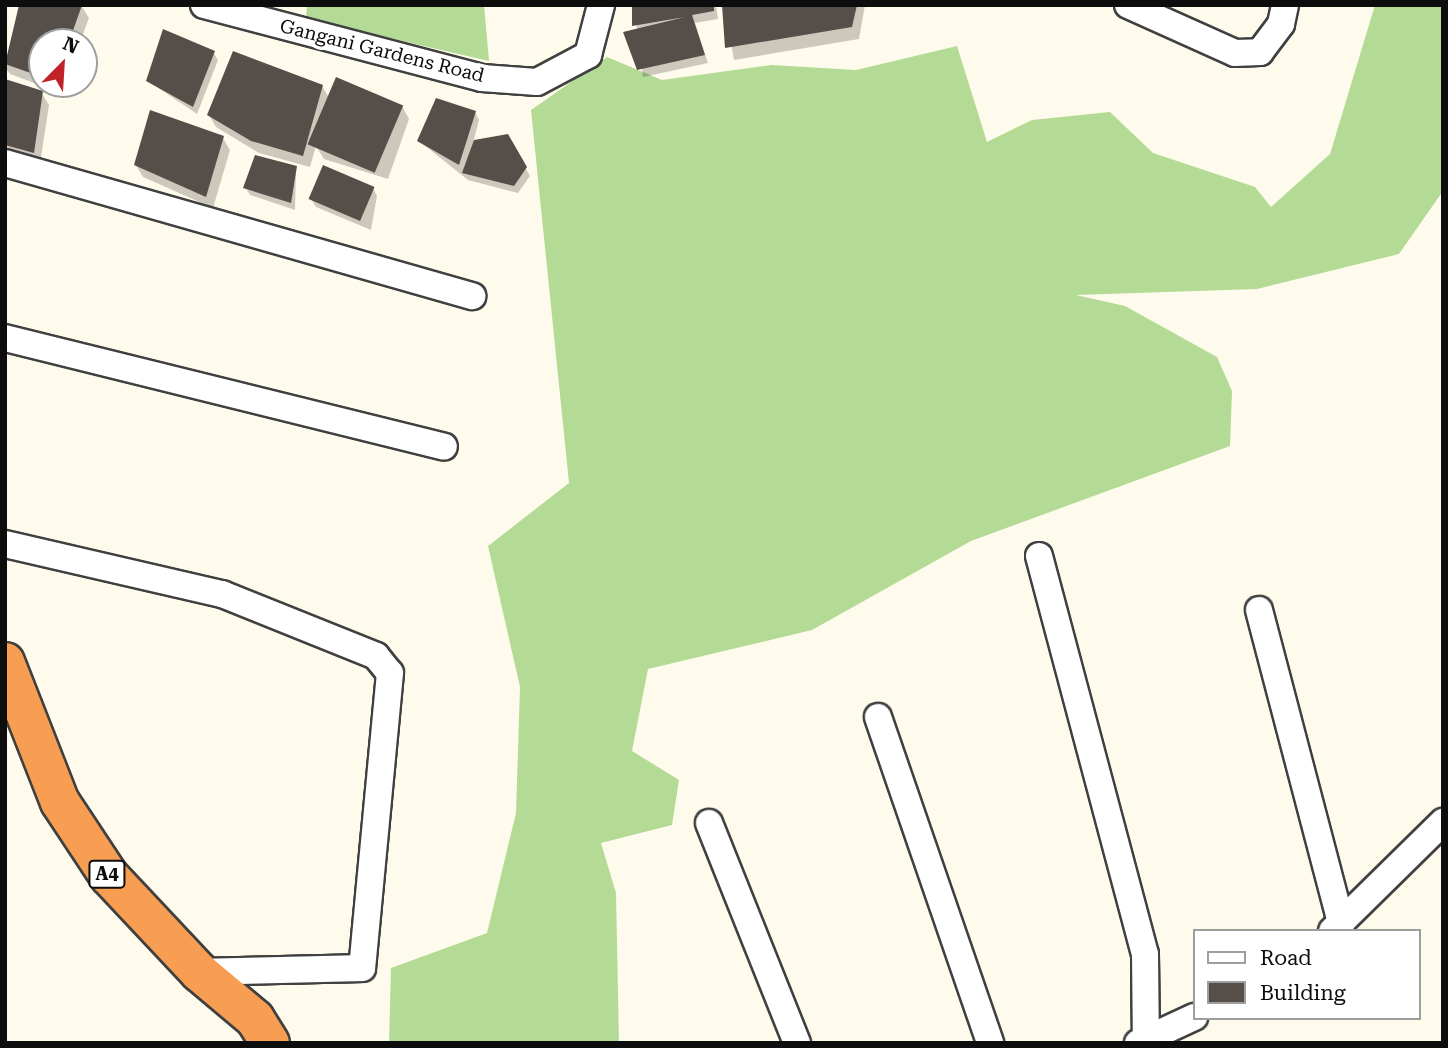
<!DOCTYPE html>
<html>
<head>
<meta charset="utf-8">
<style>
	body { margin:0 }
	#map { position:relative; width:1448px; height:1048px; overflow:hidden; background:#fffbec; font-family:"Roboto Serif",serif }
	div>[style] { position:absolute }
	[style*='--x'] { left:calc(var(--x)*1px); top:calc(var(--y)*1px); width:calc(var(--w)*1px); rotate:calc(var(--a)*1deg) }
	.forest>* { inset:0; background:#b4db95 }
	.shadow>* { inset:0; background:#0003 }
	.building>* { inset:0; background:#564e49; transform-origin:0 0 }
	.roads { filter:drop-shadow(2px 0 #404040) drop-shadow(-2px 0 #404040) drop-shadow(0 2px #404040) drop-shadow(0 -2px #404040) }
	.minor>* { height:26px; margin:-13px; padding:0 13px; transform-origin:13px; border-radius:13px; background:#fff }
	.highway>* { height:38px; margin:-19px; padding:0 19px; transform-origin:19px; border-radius:19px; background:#f79e52 }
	span { translate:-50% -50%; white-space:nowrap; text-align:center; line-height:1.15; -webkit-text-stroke:7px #fff; paint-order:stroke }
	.shield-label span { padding:2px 5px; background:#fff; border:2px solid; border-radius:5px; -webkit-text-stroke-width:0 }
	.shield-label { font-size:18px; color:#0d0d0d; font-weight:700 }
	.street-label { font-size:19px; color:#0d0d0d }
	.frame { position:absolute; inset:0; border:7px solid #0d0d0d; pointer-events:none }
	.legend { position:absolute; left:1193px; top:929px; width:228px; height:91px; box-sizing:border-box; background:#fff; border:2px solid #9e9e9e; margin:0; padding:9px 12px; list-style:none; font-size:21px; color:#0d0d0d }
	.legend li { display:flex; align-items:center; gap:14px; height:35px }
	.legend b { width:35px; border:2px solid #9e9e9e }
	.north { position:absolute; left:28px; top:28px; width:70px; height:70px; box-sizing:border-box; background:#fff; border:2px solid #9e9e9e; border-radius:50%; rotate:24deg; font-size:19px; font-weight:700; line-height:28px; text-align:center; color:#0d0d0d }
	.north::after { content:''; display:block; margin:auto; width:24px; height:32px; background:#bf2229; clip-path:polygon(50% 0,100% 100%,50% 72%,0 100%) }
</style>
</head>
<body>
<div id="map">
	<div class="forest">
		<i style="clip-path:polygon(307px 5px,484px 5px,489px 61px,306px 19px)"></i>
		<i style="clip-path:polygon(1375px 5px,1443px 5px,1443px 191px,1399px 254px,1257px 289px,1076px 295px,1125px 306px,1217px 357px,1232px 391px,1230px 446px,971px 541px,812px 630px,648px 669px,632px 751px,679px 780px,672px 825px,601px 843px,616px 893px,619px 1043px,389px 1043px,391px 968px,487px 933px,516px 813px,520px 687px,488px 546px,569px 483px,531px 110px,607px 57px,662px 80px,772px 65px,856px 70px,957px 46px,987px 142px,1032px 120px,1110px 112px,1153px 153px,1255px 187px,1271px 207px,1330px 154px)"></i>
	</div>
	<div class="shadow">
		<i style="clip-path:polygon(21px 5px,81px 5px,89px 18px,80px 42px,42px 42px,42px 84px,65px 84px,61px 93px,10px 74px,5px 67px)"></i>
		<i style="clip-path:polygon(634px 5px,716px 5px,718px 19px,695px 23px,708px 63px,643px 77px)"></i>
		<i style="clip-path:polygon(724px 5px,865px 5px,859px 39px,734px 60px)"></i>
		<i style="clip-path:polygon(213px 52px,218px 60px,197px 114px,148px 81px)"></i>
		<i style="clip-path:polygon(5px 81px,41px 92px,49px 105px,40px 164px,5px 154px)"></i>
		<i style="clip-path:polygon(322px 86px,331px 101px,402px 106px,409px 119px,388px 179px,324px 159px,316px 146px,310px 167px,259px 153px,216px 127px,209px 115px)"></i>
		<i style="clip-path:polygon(475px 112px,479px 120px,473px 143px,507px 136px,530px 176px,518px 193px,468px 180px,419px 141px)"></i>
		<i style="clip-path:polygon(223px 138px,230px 150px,213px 208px,143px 177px,136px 165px)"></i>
		<i style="clip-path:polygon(296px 167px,295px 210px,250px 195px,245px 187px)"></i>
		<i style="clip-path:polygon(373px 188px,377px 196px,371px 230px,316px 207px,311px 199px)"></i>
	</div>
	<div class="building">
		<i style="clip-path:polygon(19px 5px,82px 5px,69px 42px,42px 42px,42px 77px,5px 64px)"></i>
		<i style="clip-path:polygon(632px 5px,714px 5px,714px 11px,692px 15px,705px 55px,637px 70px,623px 32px,685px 17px,632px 26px)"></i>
		<i style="clip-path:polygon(722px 5px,857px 5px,852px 27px,725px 48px)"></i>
		<i style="clip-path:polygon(163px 29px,215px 51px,193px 107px,146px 81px)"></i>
		<i style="clip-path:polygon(233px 51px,323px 85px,303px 156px,251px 141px,207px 115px)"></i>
		<i style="left:336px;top:77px;width:73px;height:73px;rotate:23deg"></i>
		<i style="clip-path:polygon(5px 79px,43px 91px,34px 153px,5px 145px)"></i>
		<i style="clip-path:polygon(436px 98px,476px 111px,459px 165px,417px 141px)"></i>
		<i style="clip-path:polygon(150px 110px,224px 136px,206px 197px,134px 165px)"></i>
		<i style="clip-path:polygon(508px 134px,527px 167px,514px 186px,462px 173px,474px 140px)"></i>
		<i style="clip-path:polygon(255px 155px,297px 166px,291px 203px,243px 188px)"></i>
		<i style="left:323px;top:165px;width:56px;height:37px;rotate:23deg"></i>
	</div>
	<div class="roads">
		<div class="minor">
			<i style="--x:204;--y:5;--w:287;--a:14.7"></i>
			<i style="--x:482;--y:78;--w:55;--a:4.2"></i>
			<i style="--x:537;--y:82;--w:58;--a:-27.9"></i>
			<i style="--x:588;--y:55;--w:52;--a:-75.4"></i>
			<i style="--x:1128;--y:5;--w:117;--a:24.2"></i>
			<i style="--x:1235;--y:53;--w:25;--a:-2"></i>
			<i style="--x:1260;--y:52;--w:35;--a:-53"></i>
			<i style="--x:1281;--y:24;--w:19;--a:-78"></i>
			<i style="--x:5;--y:163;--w:486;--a:15.9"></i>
			<i style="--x:5;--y:338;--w:452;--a:13.9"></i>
			<i style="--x:5;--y:544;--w:223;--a:13"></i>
			<i style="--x:222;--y:594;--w:166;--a:21.9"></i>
			<i style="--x:376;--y:656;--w:22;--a:51"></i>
			<i style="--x:390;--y:673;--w:296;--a:95.4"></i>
			<i style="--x:362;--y:968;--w:163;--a:178.6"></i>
			<i style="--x:1039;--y:556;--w:412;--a:75.1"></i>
			<i style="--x:1145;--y:954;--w:89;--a:89.4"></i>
			<i style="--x:1259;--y:610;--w:324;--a:75.3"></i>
			<i style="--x:878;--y:717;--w:345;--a:71"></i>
			<i style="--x:709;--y:823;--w:237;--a:68.2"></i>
			<i style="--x:1332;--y:931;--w:156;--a:-44.5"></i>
			<i style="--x:1138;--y:1043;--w:62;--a:-24.9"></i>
		</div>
		<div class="highway">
			<i style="--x:5;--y:662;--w:150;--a:68.6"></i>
			<i style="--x:60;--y:802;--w:89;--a:56.5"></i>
			<i style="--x:109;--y:876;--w:132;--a:46.8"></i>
			<i style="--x:199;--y:972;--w:73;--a:40"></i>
			<i style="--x:255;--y:1019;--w:28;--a:58"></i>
		</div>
	</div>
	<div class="shield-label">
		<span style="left:107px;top:874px">A4</span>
	</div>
	<div class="street-label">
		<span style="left:382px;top:51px;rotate:14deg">Gangani Gardens Road</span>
	</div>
	<div class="frame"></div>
	<ul class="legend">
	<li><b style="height:9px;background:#fff"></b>Road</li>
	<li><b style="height:19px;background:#564e49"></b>Building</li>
	</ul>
	<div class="north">N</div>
</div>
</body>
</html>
